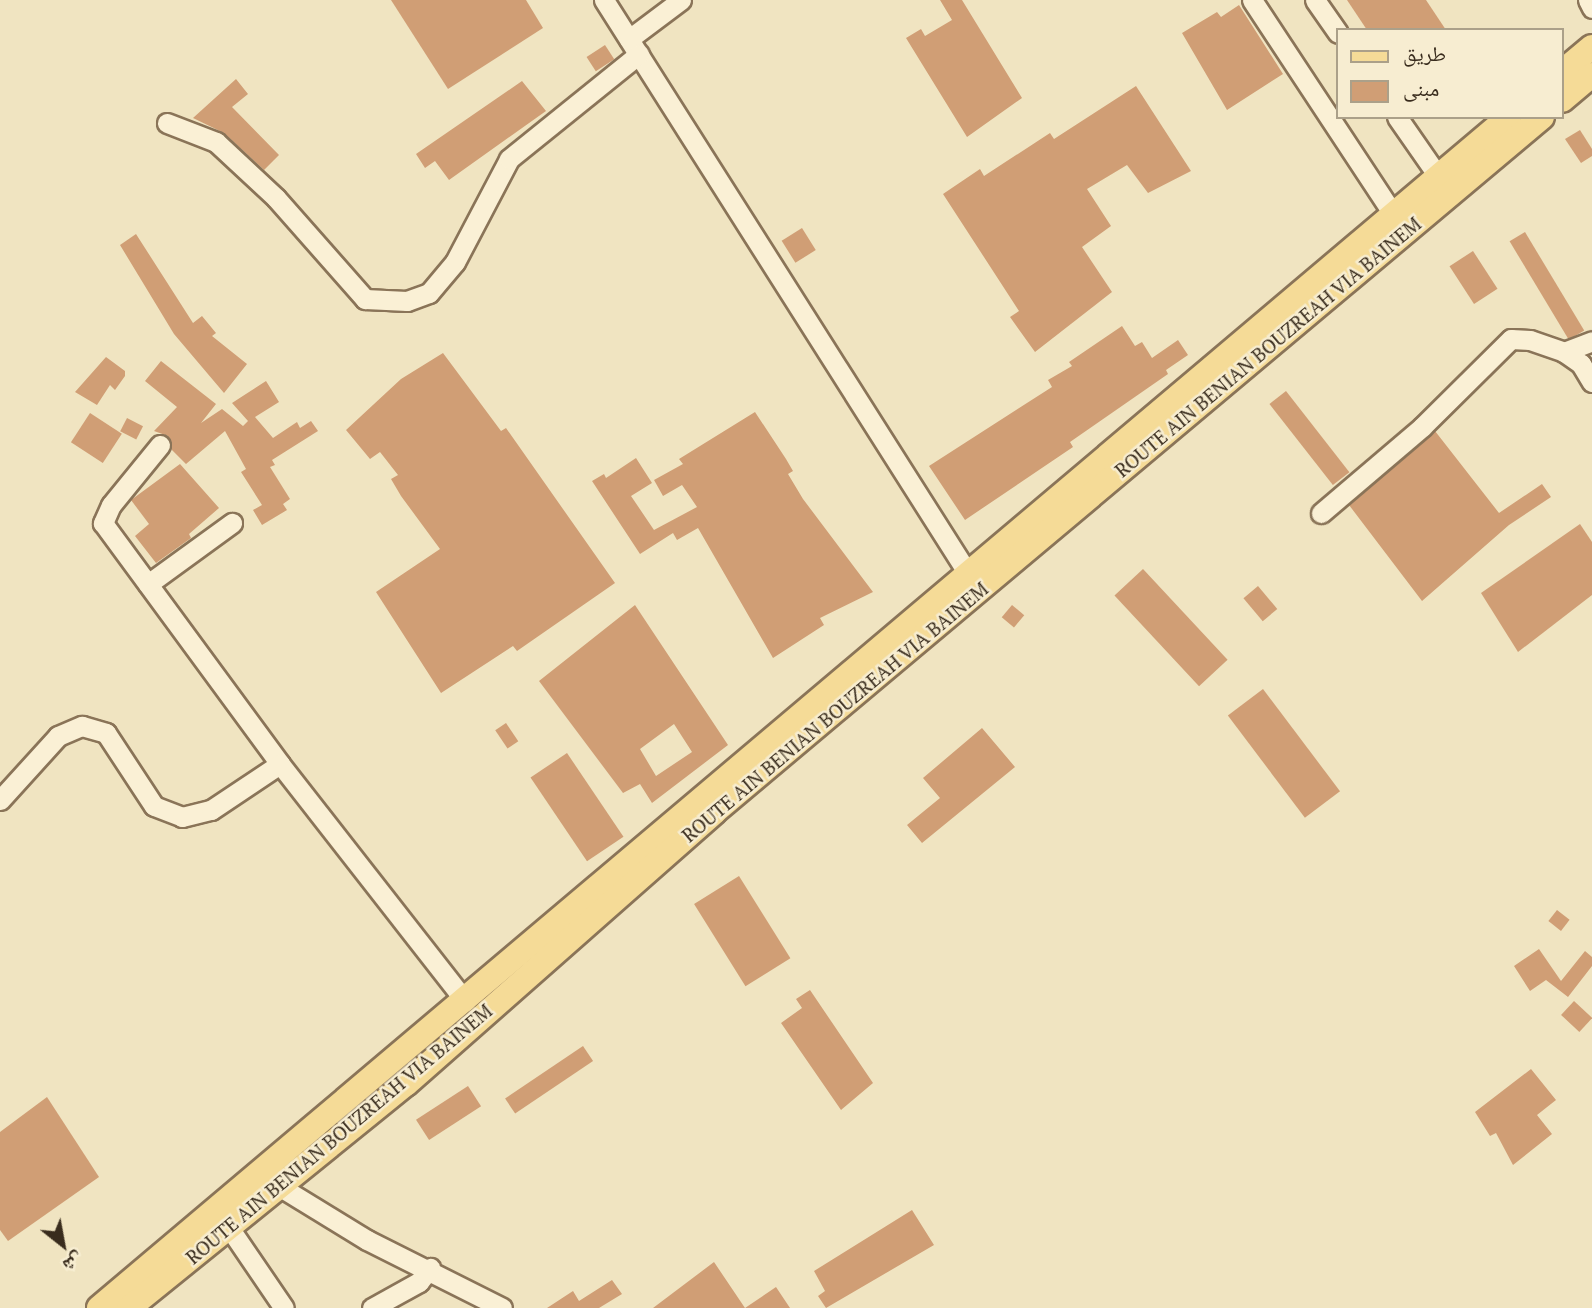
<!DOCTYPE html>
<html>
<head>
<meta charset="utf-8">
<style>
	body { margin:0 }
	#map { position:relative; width:1592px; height:1308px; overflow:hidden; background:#f0e4c1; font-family:"PT Serif","Noto Naskh Arabic",serif }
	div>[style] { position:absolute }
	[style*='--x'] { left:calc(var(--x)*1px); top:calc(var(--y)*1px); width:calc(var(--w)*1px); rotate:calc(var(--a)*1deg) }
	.building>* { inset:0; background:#d09e75; transform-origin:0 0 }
	.roads { filter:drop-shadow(2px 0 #8a7458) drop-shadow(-2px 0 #8a7458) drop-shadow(0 2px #8a7458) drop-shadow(0 -2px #8a7458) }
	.minor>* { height:19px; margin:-9.5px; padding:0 9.5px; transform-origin:9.5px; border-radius:9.5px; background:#faf0d5 }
	.major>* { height:24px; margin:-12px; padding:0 12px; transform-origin:12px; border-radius:12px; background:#f5db97 }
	span { translate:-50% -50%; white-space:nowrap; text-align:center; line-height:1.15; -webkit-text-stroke:5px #f7edd1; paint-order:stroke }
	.street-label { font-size:19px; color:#392c1d }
	.legend { position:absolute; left:1336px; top:28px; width:228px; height:91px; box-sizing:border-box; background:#f7edd1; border:2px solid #aba089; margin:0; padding:9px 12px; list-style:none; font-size:21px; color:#392c1d }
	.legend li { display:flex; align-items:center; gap:14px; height:35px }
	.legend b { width:35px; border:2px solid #aba089 }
	.north { position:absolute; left:28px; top:1210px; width:70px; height:70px; -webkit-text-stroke:5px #f7edd1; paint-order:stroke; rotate:149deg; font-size:19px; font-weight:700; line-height:28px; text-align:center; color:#392c1d }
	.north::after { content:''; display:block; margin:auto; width:24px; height:32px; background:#392c1d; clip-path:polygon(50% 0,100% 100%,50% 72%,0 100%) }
</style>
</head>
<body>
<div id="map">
	<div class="building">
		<i style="clip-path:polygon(391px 0,526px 0,543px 28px,448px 89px)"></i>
		<i style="clip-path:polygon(940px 0,962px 0,1022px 98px,967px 137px,906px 38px,921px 29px,925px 36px,952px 20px)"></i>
		<i style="clip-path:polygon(1347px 0,1426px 0,1446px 30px,1367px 30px)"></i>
		<i style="clip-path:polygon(1239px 5px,1283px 74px,1227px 110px,1182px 33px,1217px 12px,1221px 17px)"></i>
		<i style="left:605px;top:45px;width:17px;height:22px;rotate:57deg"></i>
		<i style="clip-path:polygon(236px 79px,248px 94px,232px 107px,279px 155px,264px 170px,224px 133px,193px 118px)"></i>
		<i style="clip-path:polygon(522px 81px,546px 111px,449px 180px,435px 161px,425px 168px,416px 154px)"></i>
		<i style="clip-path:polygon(1136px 86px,1191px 171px,1148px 193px,1127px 165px,1087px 189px,1111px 226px,1082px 247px,1112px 292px,1035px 352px,1010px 317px,1019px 311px,943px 194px,980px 169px,984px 176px,1050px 133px,1054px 139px)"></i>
		<i style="clip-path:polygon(1580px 130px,1592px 149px,1592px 156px,1581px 163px,1565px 139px)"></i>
		<i style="left:802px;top:228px;width:26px;height:24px;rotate:58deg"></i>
		<i style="left:1525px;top:232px;width:115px;height:18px;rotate:59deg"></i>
		<i style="clip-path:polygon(136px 234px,193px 323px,202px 316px,216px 333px,212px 336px,247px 364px,224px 393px,174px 334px,120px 245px)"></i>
		<i style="left:1473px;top:251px;width:45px;height:28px;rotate:57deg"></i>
		<i style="clip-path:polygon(1122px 326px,1135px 346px,1142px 342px,1152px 358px,1178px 340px,1188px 355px,1166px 370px,1168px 374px,1070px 442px,1073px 447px,965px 520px,929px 466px,1052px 387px,1048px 380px,1072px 366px,1069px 362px)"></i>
		<i style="clip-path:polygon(443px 353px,501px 431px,506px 428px,615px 583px,517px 651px,513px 646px,441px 693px,376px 592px,440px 549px,401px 496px,391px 479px,398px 475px,380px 452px,370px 459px,346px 430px,401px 379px)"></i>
		<i style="clip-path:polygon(106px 357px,125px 371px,125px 376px,115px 390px,110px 385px,97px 405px,75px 392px)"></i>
		<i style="clip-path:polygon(161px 361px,216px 404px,201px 423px,222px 409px,243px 426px,248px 421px,232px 403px,266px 381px,279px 402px,255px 417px,273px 438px,297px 422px,300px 428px,311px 421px,318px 431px,272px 460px,275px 465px,270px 467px,290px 499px,283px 504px,287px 510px,262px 525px,253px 510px,262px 505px,241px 472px,246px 469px,225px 431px,186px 464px,171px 449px,168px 436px,154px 431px,177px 407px,145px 381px)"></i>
		<i style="left:1286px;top:391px;width:103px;height:21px;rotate:52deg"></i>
		<i style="clip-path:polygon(755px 412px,786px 459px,793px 471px,788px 474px,803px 499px,873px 592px,820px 618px,824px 625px,773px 658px,698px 528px,677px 540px,673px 533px,640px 554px,592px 481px,604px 474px,606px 478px,636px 458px,652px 483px,631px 496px,654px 530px,697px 507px,682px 485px,663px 496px,654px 480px,683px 464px,679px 459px)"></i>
		<i style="left:90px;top:413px;width:38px;height:35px;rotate:33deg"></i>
		<i style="left:127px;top:418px;width:18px;height:15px;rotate:27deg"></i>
		<i style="clip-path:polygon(1435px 431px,1499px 513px,1542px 484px,1551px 497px,1509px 525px,1422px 601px,1349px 505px)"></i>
		<i style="clip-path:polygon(180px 464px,219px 508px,189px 534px,191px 538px,156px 563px,135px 536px,149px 524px,131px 500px)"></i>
		<i style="clip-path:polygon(1580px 524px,1592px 542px,1592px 595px,1518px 652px,1481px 593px)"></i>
		<i style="left:1143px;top:569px;width:124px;height:39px;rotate:47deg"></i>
		<i style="left:1258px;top:586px;width:30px;height:19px;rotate:50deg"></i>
		<i style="clip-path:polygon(evenodd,635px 605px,728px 745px,652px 803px,640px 784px,623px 793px,539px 681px,635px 605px,674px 724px,692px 752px,656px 776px,640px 749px,674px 724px)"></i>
		<i style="left:1012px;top:605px;width:16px;height:16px;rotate:40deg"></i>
		<i style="left:1263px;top:689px;width:128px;height:44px;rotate:53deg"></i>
		<i style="left:506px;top:723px;width:22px;height:13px;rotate:56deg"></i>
		<i style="clip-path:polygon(982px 728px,1015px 767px,922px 843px,907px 825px,940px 798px,923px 778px)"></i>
		<i style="left:567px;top:753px;width:101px;height:44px;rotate:56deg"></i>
		<i style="left:739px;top:876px;width:97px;height:53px;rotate:58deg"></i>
		<i style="left:1557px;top:910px;width:16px;height:14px;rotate:38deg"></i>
		<i style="clip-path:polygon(1539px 949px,1561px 981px,1585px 951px,1592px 957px,1592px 966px,1568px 997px,1546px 980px,1530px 991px,1514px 966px)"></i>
		<i style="clip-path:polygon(810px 990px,873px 1083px,841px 1110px,781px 1023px,802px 1008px,796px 999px)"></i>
		<i style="left:1574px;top:1001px;width:25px;height:19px;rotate:43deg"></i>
		<i style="left:583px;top:1046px;width:18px;height:94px;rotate:56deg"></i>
		<i style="clip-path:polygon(1531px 1069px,1556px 1100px,1537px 1115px,1552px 1134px,1513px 1165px,1496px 1133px,1490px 1136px,1475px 1112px)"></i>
		<i style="left:468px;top:1086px;width:24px;height:62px;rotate:57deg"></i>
		<i style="clip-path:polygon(47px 1097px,99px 1177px,8px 1241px,0 1230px,0 1132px)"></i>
		<i style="clip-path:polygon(912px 1210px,934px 1245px,826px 1308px,818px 1296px,825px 1291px,814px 1271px)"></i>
		<i style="clip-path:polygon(714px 1262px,745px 1308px,776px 1287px,790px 1308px,653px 1308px)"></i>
		<i style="clip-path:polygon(612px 1280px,622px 1294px,599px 1308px,547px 1308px,573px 1291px,579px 1301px)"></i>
	</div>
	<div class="roads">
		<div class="minor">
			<i style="--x:604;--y:0;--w:677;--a:57.6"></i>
			<i style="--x:1252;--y:0;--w:256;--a:56.6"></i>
			<i style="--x:1315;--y:0;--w:40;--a:55.1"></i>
			<i style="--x:1588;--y:0;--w:9;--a:63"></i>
			<i style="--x:629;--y:39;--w:65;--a:-36.9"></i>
			<i style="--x:1397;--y:117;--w:72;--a:55.2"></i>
			<i style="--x:167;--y:123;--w:53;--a:21.2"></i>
			<i style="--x:216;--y:142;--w:82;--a:43"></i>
			<i style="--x:276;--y:198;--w:135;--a:48.6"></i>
			<i style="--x:365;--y:299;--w:42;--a:2.7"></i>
			<i style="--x:407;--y:301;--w:23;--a:-20"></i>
			<i style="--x:429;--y:293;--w:40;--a:-50"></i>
			<i style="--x:455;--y:262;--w:116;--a:-62.3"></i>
			<i style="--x:509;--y:159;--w:167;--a:-38.9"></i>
			<i style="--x:1564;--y:352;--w:30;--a:-21"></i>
			<i style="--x:160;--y:445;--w:77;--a:129.2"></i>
			<i style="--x:111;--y:505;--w:20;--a:114"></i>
			<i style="--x:103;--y:523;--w:299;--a:53.7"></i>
			<i style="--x:280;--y:764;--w:301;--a:52"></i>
			<i style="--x:1321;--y:513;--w:133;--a:-40.4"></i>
			<i style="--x:1422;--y:427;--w:125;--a:-44.7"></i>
			<i style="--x:1511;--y:339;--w:19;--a:3"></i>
			<i style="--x:1530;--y:340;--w:36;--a:19"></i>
			<i style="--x:1564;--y:352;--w:21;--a:35"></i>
			<i style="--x:1581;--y:364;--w:21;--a:59"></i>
			<i style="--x:148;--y:584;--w:104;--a:-36"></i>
			<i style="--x:0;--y:800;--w:86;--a:-47.8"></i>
			<i style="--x:58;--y:736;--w:26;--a:-23"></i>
			<i style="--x:82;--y:726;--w:25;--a:16"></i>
			<i style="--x:106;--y:733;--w:87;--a:56.7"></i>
			<i style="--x:154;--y:806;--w:30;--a:21"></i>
			<i style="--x:182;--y:817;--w:30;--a:-14"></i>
			<i style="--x:211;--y:810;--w:83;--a:-33.7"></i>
			<i style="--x:279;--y:1186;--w:103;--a:31.5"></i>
			<i style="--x:367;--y:1240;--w:151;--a:26.7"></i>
			<i style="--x:228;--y:1226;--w:99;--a:55.7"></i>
			<i style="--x:372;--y:1308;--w:54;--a:-29"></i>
			<i style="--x:419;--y:1282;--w:18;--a:-52"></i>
		</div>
		<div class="major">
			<i style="--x:1562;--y:72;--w:39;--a:-40"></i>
			<i style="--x:1562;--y:100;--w:39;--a:-40"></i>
			<i style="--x:99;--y:1308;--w:1846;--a:-40.19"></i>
			<i style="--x:129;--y:1308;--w:356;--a:-39"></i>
			<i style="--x:406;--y:1084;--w:411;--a:-41.4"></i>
			<i style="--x:714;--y:812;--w:1081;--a:-40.01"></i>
		</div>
	</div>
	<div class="street-label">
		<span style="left:1268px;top:347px;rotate:-40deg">ROUTE AIN BENIAN BOUZREAH VIA BAINEM</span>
		<span style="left:835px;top:712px;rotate:-40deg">ROUTE AIN BENIAN BOUZREAH VIA BAINEM</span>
		<span style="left:339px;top:1134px;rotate:-40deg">ROUTE AIN BENIAN BOUZREAH VIA BAINEM</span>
	</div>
	<ul class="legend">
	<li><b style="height:9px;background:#f5db97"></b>طريق</li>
	<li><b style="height:19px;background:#d09e75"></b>مبنى</li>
	</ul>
	<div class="north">ش</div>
</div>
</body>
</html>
